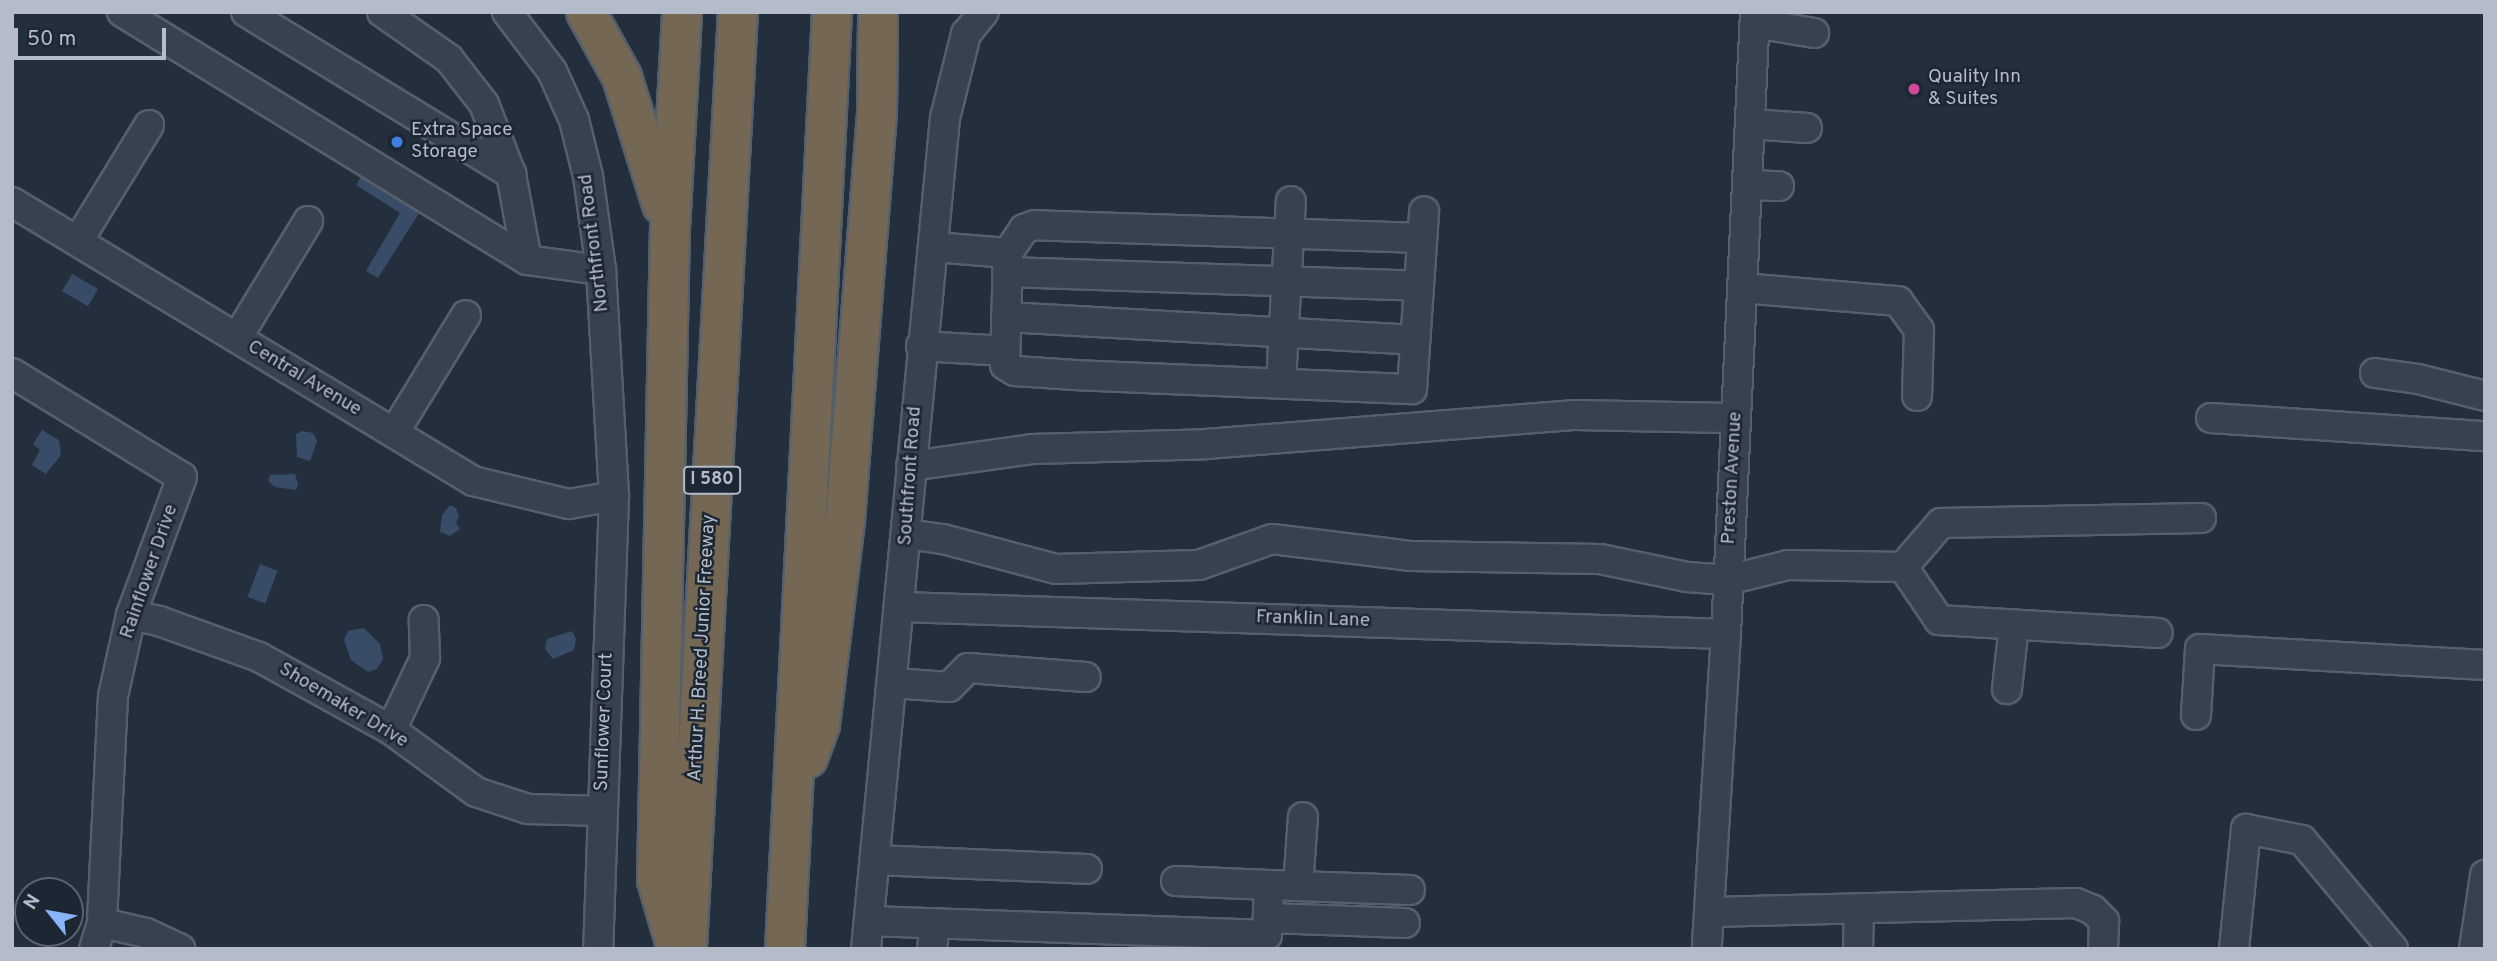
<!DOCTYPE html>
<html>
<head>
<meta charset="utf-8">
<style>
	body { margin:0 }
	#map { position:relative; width:2497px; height:961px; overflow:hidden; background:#242f3e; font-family:Overpass,sans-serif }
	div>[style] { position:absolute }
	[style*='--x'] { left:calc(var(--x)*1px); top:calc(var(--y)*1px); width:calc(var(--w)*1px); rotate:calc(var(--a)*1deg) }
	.water>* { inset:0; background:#394c67; transform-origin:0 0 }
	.roads { filter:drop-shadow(2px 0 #565f6c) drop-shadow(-2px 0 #565f6c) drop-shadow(0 2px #565f6c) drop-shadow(0 -2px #565f6c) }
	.minor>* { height:28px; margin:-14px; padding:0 14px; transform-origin:14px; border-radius:14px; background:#38414e }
	.highway>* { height:38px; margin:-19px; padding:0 19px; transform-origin:19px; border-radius:19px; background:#746855 }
	.dots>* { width:19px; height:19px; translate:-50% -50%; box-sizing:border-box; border:4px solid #1d2633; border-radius:50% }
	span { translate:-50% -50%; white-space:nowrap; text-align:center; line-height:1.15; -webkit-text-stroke:5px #1d2633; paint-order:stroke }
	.shield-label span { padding:2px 5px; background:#1d2633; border:2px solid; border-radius:5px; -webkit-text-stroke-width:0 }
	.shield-label { font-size:18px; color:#b4bcc9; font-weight:700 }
	.poi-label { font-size:19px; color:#b4bcc9 }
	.left { translate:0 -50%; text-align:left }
	.street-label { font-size:19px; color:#b4bcc9 }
	.frame { position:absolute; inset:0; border:14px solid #b4bcc9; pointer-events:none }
	.north { position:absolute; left:14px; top:877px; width:70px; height:70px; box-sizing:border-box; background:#1d2633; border:2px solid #59626f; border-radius:50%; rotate:301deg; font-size:19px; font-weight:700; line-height:28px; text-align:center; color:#b4bcc9 }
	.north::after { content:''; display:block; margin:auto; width:24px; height:32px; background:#8ab4f8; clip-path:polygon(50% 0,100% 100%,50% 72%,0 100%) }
	.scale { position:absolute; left:14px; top:28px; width:152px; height:32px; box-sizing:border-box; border:4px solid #b4bcc9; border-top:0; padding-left:9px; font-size:21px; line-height:24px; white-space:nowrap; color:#b4bcc9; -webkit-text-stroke:5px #1d2633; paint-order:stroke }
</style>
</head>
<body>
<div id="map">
	<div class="water">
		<i style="clip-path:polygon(362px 175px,421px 210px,378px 278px,366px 271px,400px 213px,356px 185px)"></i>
		<i style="left:72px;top:274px;width:30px;height:20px;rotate:30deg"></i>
		<i style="clip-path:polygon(42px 430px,59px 440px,61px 455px,46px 474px,32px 465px,40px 450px,33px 444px)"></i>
		<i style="clip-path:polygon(302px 431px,313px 433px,317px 441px,310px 461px,297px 457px,296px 434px)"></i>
		<i style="clip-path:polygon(295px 474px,298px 484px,296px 490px,275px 487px,268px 481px,270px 475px)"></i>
		<i style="clip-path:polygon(450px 505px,456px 508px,459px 517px,456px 523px,460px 529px,450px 536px,440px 532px,442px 515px)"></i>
		<i style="left:260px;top:564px;width:19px;height:35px;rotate:21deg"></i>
		<i style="clip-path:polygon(364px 628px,380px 644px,383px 659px,377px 669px,368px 672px,351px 660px,344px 640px,348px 631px)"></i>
		<i style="clip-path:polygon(572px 631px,576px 639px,574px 650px,553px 659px,545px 649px,547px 639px)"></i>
	</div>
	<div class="roads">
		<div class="minor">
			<i style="--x:122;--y:12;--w:475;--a:31.5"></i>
			<i style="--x:527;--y:260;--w:75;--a:7.7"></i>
			<i style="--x:246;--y:12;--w:311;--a:31.4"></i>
			<i style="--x:382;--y:12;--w:82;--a:35"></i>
			<i style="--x:449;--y:59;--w:57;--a:52.1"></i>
			<i style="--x:484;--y:104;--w:75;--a:68.9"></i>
			<i style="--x:511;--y:174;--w:87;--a:79.5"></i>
			<i style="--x:507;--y:12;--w:74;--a:52.7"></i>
			<i style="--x:552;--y:71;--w:54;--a:65.8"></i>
			<i style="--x:574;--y:120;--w:58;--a:76"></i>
			<i style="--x:588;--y:176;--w:95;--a:82.1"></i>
			<i style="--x:601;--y:270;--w:226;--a:86.7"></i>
			<i style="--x:614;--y:496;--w:453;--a:92"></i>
			<i style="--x:1755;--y:23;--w:60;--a:9.6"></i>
			<i style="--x:1750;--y:124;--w:57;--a:4"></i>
			<i style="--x:1747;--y:185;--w:32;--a:2"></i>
			<i style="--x:12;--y:202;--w:539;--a:31.18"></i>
			<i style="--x:473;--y:481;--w:99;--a:13.5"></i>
			<i style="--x:569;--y:504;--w:46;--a:-10.1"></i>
			<i style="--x:1422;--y:238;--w:387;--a:-178.1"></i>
			<i style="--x:1035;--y:225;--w:12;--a:160"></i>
			<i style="--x:1024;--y:229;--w:29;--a:124"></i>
			<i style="--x:1008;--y:253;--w:112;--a:91.5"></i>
			<i style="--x:1005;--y:365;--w:12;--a:31"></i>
			<i style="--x:1015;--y:371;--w:60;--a:3.8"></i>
			<i style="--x:1075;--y:375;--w:337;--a:2.4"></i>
			<i style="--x:1412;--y:389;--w:178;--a:-86.1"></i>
			<i style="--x:78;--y:241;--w:136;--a:-58.5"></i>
			<i style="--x:934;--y:247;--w:74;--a:4.6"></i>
			<i style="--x:1007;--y:272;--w:412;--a:1.9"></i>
			<i style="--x:1742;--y:288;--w:157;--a:4.8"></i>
			<i style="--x:1898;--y:301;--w:36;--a:54"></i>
			<i style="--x:1919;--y:330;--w:66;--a:91.7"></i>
			<i style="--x:1006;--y:317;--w:410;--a:3.2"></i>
			<i style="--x:237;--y:338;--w:137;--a:-58.7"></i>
			<i style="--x:921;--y:346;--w:84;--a:3.4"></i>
			<i style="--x:12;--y:373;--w:199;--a:31.5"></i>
			<i style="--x:182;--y:477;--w:147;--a:110.3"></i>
			<i style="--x:131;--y:615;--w:83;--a:102.5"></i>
			<i style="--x:113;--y:696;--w:227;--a:92.8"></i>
			<i style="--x:102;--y:923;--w:27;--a:107"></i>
			<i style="--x:2375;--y:373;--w:43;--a:7.9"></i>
			<i style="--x:2418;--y:379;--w:69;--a:14.2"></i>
			<i style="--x:1281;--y:383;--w:182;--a:-86.9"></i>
			<i style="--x:2211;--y:418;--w:275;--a:3.8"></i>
			<i style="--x:394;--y:433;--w:138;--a:-58.6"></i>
			<i style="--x:911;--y:466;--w:122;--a:-8"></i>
			<i style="--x:1032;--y:449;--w:174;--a:-1.6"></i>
			<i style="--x:1206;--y:444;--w:371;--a:-4.5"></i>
			<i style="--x:1576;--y:415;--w:160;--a:1.1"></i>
			<i style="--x:906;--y:534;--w:37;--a:8"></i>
			<i style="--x:943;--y:539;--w:117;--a:14.9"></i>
			<i style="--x:1056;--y:569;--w:143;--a:-1.6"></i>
			<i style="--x:1199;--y:565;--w:77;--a:-19.6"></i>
			<i style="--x:1272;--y:539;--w:140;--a:7"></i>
			<i style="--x:1411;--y:556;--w:189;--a:0.9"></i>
			<i style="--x:1600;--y:559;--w:89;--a:11.7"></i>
			<i style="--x:1687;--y:577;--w:41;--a:4.2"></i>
			<i style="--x:1728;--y:580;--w:62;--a:-14"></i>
			<i style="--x:1788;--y:565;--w:115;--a:1"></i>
			<i style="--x:1903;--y:567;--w:58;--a:-49.2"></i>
			<i style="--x:1941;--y:523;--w:260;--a:-1.1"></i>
			<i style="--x:1903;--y:567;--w:64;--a:55.8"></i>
			<i style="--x:1939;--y:620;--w:219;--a:3.4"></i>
			<i style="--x:901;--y:607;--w:825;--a:1.87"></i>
			<i style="--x:131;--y:615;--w:29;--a:12"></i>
			<i style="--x:159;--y:621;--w:106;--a:19.8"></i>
			<i style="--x:259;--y:657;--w:151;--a:28.9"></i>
			<i style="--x:391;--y:730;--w:105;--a:36.1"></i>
			<i style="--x:476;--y:792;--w:55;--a:18.1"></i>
			<i style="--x:528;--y:809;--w:74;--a:1.5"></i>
			<i style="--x:893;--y:683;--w:56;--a:4.1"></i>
			<i style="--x:949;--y:687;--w:27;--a:-45"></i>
			<i style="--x:968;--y:668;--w:118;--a:4.4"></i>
			<i style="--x:2007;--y:689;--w:64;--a:-83.8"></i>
			<i style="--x:2196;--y:715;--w:66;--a:-86.5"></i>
			<i style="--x:2200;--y:649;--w:285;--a:3.2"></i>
			<i style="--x:391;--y:730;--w:80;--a:-64.7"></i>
			<i style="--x:425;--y:658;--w:38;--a:-92"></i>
			<i style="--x:875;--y:860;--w:212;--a:2.4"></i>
			<i style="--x:1176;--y:881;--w:93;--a:2.5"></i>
			<i style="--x:1298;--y:886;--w:69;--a:-85.9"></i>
			<i style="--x:1709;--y:912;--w:367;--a:-1.4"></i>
			<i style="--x:2076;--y:903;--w:18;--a:22"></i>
			<i style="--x:2093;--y:910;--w:16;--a:45"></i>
			<i style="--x:2104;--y:921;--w:28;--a:92"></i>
			<i style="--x:1268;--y:918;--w:137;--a:2.1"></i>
			<i style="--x:869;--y:921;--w:398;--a:2"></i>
			<i style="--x:1267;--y:935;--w:50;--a:-87.7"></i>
			<i style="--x:1269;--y:885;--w:141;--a:2"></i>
			<i style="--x:102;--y:923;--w:45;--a:12.8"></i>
			<i style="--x:146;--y:933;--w:38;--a:25"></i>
			<i style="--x:1707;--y:944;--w:311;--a:-86.5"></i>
			<i style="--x:1726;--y:634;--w:623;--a:-87.33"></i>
			<i style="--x:866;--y:949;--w:835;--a:-84.57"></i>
			<i style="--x:945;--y:118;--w:87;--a:-76"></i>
			<i style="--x:966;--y:34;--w:28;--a:-51"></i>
			<i style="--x:932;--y:949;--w:26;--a:-83"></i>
			<i style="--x:1858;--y:949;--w:40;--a:-88.6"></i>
			<i style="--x:2234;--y:949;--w:121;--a:-84.3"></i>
			<i style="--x:2246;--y:829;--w:57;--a:11.1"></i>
			<i style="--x:2302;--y:840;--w:142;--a:50.1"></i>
			<i style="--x:2474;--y:949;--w:75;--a:-81.5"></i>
		</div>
		<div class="highway">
			<i style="--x:586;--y:12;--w:74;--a:61"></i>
			<i style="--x:622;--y:77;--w:134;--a:72.6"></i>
			<i style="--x:808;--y:758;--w:35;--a:-70"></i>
			<i style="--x:820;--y:725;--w:207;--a:-83"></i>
			<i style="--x:845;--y:520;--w:407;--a:-85.5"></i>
			<i style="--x:877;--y:114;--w:102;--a:-89.4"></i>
			<i style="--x:687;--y:947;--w:936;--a:-86.88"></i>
			<i style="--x:677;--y:949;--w:72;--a:-106.2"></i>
			<i style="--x:657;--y:880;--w:651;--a:-88.86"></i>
			<i style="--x:670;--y:229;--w:217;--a:-86.8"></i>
			<i style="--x:785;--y:949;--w:938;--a:-87.13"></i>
		</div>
	</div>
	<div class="dots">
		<i style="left:1914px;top:89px;background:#d1479c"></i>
		<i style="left:397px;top:142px;background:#3f7fe0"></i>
	</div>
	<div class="shield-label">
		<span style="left:712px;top:480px">I 580</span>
	</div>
	<div class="poi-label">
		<span class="left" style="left:1928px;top:89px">Quality Inn<br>&amp; Suites</span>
		<span class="left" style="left:411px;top:142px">Extra Space<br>Storage</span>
	</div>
	<div class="street-label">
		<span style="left:595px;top:243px;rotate:-97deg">Northfront Road</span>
		<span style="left:304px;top:379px;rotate:31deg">Central Avenue</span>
		<span style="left:911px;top:476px;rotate:-86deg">Southfront Road</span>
		<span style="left:1733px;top:478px;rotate:-87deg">Preston Avenue</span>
		<span style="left:150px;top:572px;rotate:-71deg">Rainflower Drive</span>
		<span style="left:1313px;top:620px;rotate:2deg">Franklin Lane</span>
		<span style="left:703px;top:648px;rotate:-87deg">Arthur H. Breed Junior Freeway</span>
		<span style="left:343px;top:706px;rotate:31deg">Shoemaker Drive</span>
		<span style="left:605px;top:722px;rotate:-88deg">Sunflower Court</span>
	</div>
	<div class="frame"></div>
	<div class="north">N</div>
	<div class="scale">50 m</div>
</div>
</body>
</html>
